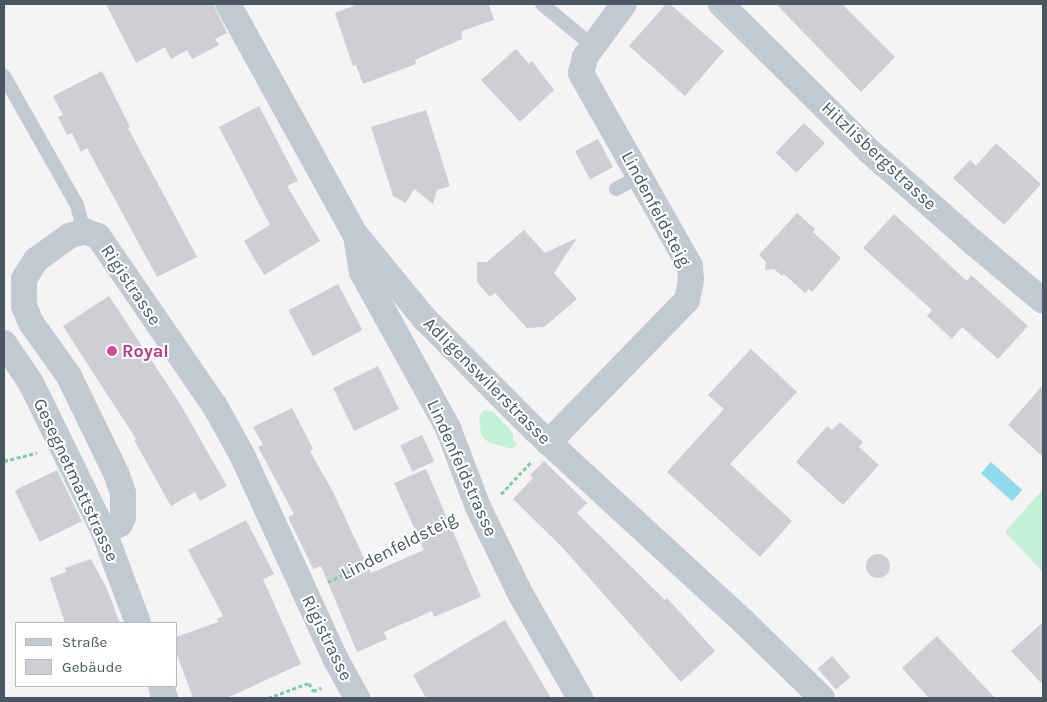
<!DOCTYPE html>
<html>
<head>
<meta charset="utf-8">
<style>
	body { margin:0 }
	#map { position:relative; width:1047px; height:702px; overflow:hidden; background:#f5f3f3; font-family:Karla,sans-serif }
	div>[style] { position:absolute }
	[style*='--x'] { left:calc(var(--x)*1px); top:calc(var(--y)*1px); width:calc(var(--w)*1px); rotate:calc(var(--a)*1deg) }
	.green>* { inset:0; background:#c3f1d5 }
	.water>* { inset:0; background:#90daee; transform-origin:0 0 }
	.building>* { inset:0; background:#cdcfd5; transform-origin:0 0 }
	.round { border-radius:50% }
	.path>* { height:3px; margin-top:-1.5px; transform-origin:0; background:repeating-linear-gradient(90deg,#7ad0a6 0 4px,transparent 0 6.5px) }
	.lane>* { height:14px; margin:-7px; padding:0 7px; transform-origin:7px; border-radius:7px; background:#c1cad2 }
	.street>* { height:26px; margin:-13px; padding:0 13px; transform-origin:13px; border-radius:13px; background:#c1cad2 }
	.dots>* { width:14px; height:14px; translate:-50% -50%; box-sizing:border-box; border:2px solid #fff; border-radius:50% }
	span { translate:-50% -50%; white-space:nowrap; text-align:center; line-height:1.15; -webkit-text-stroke:4px #fff; paint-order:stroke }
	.street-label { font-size:18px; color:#4a5661 }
	.hotel-label { font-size:18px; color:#b23c85; font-weight:700 }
	.left { translate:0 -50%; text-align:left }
	.frame { position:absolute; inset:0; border:5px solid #4a5661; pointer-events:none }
	.legend { position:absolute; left:15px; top:622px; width:162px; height:65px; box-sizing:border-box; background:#fff; border:1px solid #b7bbc0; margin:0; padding:6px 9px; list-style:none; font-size:15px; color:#4a5661 }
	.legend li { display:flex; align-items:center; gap:10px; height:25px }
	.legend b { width:25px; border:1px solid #b7bbc0 }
</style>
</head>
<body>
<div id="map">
	<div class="green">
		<i style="clip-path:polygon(484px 410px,493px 412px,513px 433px,513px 440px,517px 443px,512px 449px,488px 442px,481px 435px,479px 416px)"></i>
		<i style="clip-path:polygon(1043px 489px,1043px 572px,1005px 532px)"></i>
	</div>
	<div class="water">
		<i style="left:991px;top:462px;width:42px;height:15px;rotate:42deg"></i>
	</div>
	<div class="building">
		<i style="clip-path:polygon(106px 4px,213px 4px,227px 33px,215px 39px,219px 45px,192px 59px,187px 50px,171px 59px,165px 47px,136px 63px)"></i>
		<i style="clip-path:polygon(358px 4px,489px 4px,494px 20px,462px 31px,462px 39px,415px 60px,416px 64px,363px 84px,356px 65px,353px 66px,335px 13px)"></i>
		<i style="clip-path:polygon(666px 4px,670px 4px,724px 51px,685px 96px,629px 46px)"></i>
		<i style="clip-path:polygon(776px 4px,842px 4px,895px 57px,861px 92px)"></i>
		<i style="clip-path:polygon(516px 49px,529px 64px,532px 61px,554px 90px,520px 122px,481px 80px)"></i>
		<i style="clip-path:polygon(102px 71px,130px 127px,128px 128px,197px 257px,157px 277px,87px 148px,81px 152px,72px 133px,67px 135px,58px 117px,63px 115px,53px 96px)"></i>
		<i style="clip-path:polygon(259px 106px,298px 181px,287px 186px,320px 241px,264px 275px,244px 241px,270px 225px,219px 127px)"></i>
		<i style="clip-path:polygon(426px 110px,450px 186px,437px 190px,433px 204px,414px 189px,406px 203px,393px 196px,371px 127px)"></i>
		<i style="left:804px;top:123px;width:29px;height:41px;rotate:44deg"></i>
		<i style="left:598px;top:139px;width:32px;height:26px;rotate:62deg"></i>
		<i style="clip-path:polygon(996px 143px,1041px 184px,1004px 225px,953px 178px,970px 160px,976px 166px)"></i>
		<i style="clip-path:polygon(797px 213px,815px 229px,813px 232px,841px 258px,812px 292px,809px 289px,805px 293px,784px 274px,782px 276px,774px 269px,765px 270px,766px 262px,759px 255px)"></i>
		<i style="clip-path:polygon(894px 214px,967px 281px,971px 275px,1028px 326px,998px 359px,962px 327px,952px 339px,927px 316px,932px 310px,863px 248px)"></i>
		<i style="clip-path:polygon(524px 230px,545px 253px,577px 238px,554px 273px,577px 299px,544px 327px,527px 328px,495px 293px,490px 297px,477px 282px,477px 262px,487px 262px)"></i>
		<i style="left:338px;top:284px;width:52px;height:56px;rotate:62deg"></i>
		<i style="clip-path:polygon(109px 296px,179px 402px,227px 486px,200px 501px,195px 492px,171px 506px,134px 440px,136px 439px,63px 326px)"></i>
		<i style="clip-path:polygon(751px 349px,797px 392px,730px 464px,792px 521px,760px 557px,667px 472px,724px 409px,708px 395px)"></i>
		<i style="left:378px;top:366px;width:48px;height:50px;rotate:64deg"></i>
		<i style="clip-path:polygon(1043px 385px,1043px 457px,1008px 425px)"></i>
		<i style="clip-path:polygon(292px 408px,313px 449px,310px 451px,334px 494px,371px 573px,424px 550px,394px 483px,426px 469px,481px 597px,434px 617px,432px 611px,384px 632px,387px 639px,357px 652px,321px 566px,313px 569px,307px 556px,288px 517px,294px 514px,258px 447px,263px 445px,253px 427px)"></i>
		<i style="clip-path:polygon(840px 422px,863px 442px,859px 447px,879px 465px,843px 505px,796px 462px,827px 426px,832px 430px)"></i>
		<i style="left:422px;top:435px;width:29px;height:24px;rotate:65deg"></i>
		<i style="clip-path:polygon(544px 461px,587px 503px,577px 513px,665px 600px,667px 598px,715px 651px,681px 682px,562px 547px,513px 499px,533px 478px,530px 475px)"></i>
		<i style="left:57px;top:470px;width:57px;height:47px;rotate:64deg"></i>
		<i style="clip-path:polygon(246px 520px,274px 574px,263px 579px,301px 664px,227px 698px,193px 698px,176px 652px,176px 637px,218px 622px,217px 619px,223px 616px,188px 550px)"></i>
		<i class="round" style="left:866px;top:554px;width:24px;height:24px"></i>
		<i style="clip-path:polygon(91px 559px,107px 589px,120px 623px,65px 623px,50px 578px,66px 572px,65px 568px)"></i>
		<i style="clip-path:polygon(505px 620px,551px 698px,426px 698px,413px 675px)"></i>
		<i style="clip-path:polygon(1043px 622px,1043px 685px,1011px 651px)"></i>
		<i style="clip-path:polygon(937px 636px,965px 666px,995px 698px,929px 698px,902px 668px)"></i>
		<i style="left:832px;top:656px;width:28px;height:19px;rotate:49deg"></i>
	</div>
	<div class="path">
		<i style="--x:4;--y:461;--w:34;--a:-14"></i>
		<i style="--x:501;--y:494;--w:44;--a:-46.8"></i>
		<i style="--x:328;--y:582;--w:143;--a:-26.6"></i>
		<i style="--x:268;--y:698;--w:44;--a:-20.1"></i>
		<i style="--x:309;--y:683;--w:9;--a:63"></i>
		<i style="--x:313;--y:691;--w:9;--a:-21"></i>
	</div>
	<div class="lane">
		<i style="--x:542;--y:4;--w:66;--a:39.5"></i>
		<i style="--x:4;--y:76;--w:148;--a:60.5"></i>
		<i style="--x:77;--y:205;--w:27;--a:75"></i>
		<i style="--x:616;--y:189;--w:26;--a:-28"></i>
	</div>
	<div class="street">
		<i style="--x:228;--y:4;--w:263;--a:61.1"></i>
		<i style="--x:355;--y:234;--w:109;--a:50.6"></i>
		<i style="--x:424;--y:318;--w:156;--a:45.3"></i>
		<i style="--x:534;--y:429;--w:285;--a:42.6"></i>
		<i style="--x:744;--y:622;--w:109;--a:44.3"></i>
		<i style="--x:721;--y:4;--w:207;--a:44.8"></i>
		<i style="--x:868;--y:150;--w:141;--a:41.3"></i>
		<i style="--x:974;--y:243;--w:90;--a:40"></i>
		<i style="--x:356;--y:235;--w:37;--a:81"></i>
		<i style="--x:362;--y:272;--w:178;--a:61.1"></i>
		<i style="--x:448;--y:428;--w:85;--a:69.2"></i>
		<i style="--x:478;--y:507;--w:98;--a:64"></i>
		<i style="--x:521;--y:595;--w:119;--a:60.2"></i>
		<i style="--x:4;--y:343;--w:48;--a:56"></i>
		<i style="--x:31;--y:383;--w:166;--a:63.9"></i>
		<i style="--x:104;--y:532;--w:97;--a:69.5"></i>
		<i style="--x:548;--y:443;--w:199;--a:-45.8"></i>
		<i style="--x:687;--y:300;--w:19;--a:-78"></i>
		<i style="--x:691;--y:281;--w:15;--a:-94"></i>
		<i style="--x:690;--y:266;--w:222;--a:-119.5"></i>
		<i style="--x:581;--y:73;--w:16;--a:-76"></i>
		<i style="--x:585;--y:57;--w:66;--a:-53.7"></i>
		<i style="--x:104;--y:532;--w:18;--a:-27"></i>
		<i style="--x:120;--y:524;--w:8;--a:-67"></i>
		<i style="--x:123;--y:517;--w:24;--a:-90"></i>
		<i style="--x:123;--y:493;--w:21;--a:-109"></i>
		<i style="--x:116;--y:473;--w:108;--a:-115.9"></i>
		<i style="--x:69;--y:376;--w:65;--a:-125.6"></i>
		<i style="--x:31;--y:323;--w:18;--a:-112"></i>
		<i style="--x:24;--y:306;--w:27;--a:-90"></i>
		<i style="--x:24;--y:279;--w:22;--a:-58"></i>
		<i style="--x:36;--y:260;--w:41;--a:-36"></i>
		<i style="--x:69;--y:236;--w:16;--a:-18"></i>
		<i style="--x:84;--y:231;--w:15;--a:20"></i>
		<i style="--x:98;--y:236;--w:206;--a:55.5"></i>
		<i style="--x:215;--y:406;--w:58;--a:61.2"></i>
		<i style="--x:243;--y:457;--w:221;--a:65.4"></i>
		<i style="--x:335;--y:658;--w:46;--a:61.2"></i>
		<i style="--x:161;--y:686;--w:13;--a:72"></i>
	</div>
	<div class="dots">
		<i style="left:112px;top:351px;background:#d1479c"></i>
	</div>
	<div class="street-label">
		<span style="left:879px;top:156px;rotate:43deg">Hitzlisbergstrasse</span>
		<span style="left:656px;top:209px;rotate:62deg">Lindenfeldsteig</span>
		<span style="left:131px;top:285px;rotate:56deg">Rigistrasse</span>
		<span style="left:487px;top:381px;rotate:45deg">Adligenswilerstrasse</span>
		<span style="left:462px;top:468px;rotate:66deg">Lindenfeldstrasse</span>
		<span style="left:76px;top:480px;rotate:65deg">Gesegnetmattstrasse</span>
		<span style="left:399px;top:546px;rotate:-27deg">Lindenfeldsteig</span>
		<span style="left:327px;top:638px;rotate:64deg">Rigistrasse</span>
	</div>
	<div class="hotel-label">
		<span class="left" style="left:122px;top:351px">Royal</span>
	</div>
	<div class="frame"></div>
	<ul class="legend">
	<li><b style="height:6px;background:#c1cad2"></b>Straße</li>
	<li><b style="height:14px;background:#cdcfd5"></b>Gebäude</li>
	</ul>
</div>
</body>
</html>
